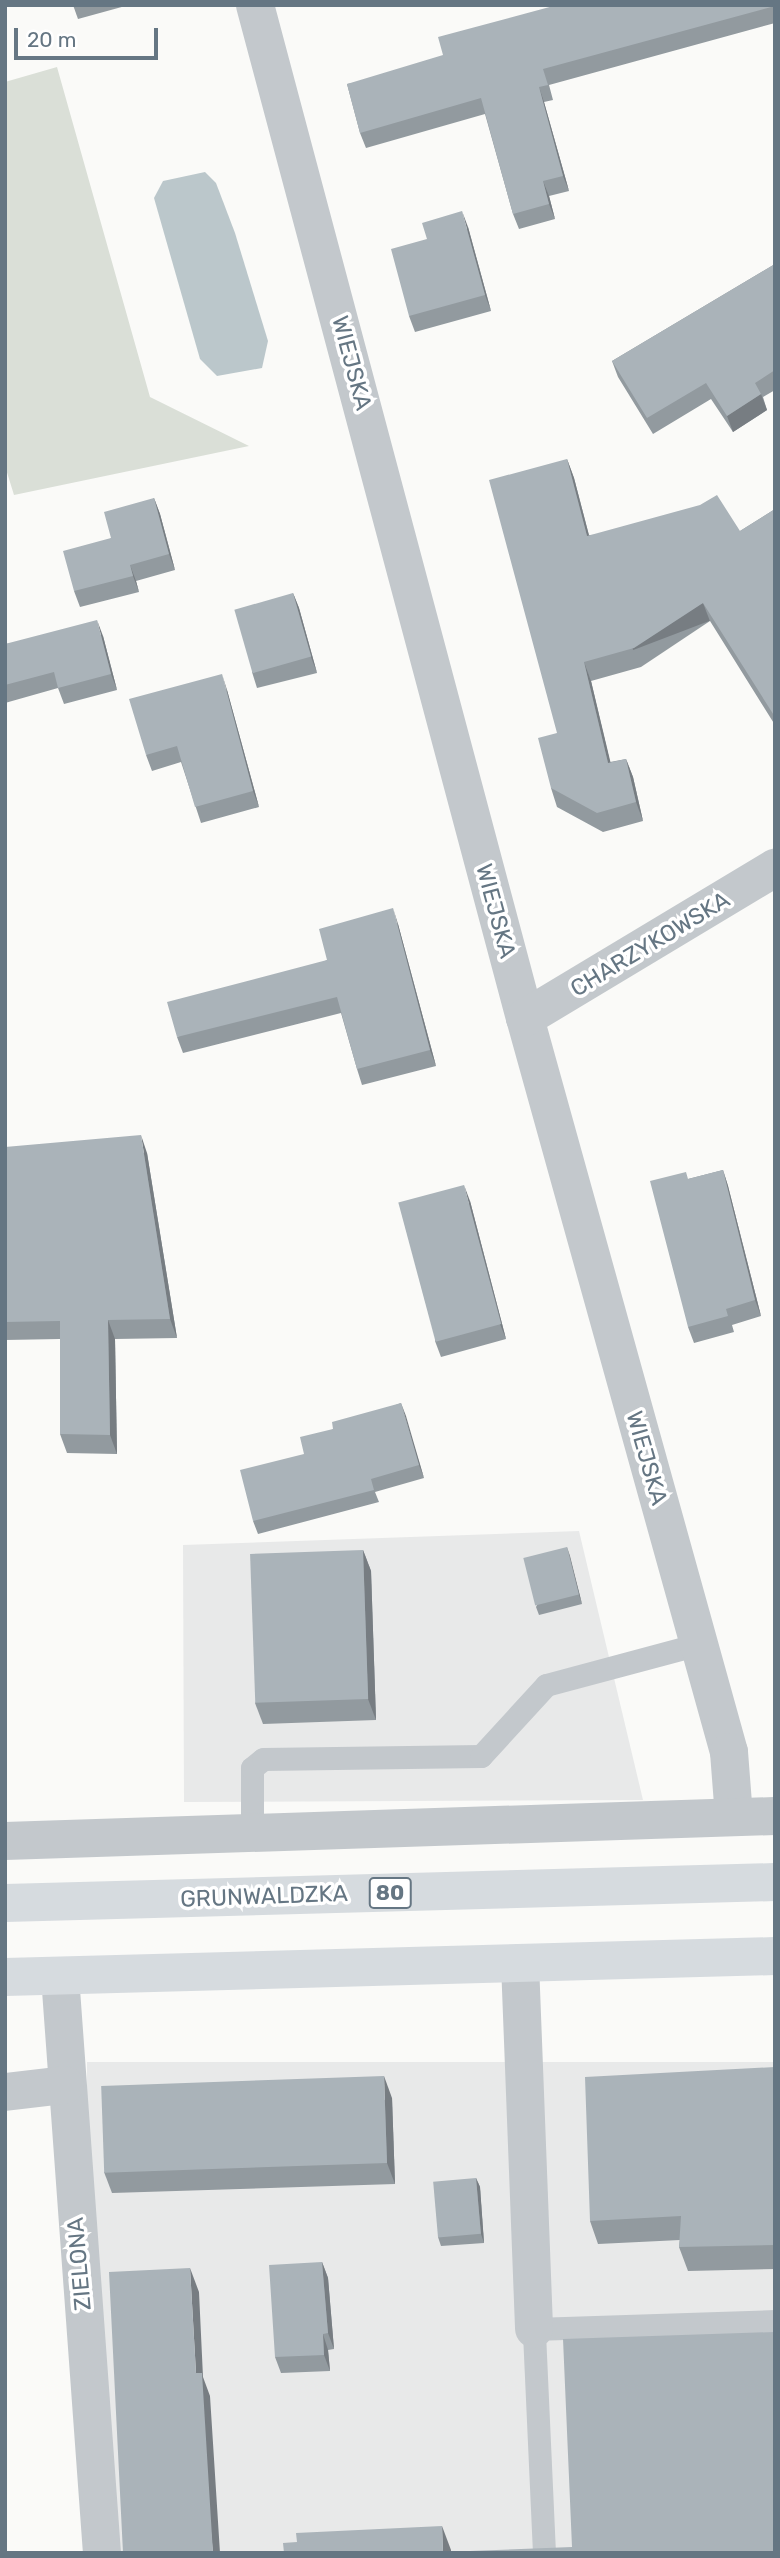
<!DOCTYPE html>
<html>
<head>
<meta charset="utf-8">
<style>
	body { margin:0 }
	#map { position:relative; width:780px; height:2558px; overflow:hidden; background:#fafaf8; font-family:Rubik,sans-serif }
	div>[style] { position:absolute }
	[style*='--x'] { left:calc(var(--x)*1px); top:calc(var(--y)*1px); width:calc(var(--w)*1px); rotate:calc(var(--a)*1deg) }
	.built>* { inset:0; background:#e8e9e9; transform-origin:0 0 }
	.green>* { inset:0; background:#dadfd7 }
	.water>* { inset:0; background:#bbc7cb }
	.lane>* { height:23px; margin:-11.5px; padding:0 11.5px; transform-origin:11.5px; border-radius:11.5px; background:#c3c8cc }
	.street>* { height:38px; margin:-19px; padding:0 19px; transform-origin:19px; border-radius:19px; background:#c3c8cc }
	.primary>* { height:38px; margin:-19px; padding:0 19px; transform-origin:19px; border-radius:19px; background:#d6dbdf }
	.wall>* { inset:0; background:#929a9f }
	.shaded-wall>* { inset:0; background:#777d82; transform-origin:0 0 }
	.building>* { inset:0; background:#aab3b9; transform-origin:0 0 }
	span { translate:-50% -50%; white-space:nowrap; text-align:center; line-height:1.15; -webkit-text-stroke:7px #fff; paint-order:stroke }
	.shield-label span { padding:2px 5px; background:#fff; border:2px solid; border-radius:5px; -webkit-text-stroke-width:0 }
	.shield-label { font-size:21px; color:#657683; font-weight:700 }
	.street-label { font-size:23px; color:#657683 }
	.frame { position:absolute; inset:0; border:7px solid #657683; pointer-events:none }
	.scale { position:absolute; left:14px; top:28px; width:144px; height:32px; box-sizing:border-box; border:4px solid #657683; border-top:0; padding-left:9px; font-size:21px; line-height:24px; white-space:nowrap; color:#657683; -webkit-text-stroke:5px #fff; paint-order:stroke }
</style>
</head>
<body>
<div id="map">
	<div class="built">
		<i style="clip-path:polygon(579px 1531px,643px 1800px,184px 1802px,183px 1545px)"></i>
		<i style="left:775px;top:2062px;width:491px;height:688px;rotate:90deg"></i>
	</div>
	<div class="green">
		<i style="clip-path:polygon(57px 67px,150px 397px,249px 446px,14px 495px,5px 466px,5px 82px)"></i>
	</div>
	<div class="water">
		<i style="clip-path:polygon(205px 172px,216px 183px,235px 233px,268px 341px,262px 368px,217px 376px,200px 359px,154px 198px,163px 181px)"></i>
	</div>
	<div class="lane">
		<i style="--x:252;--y:1832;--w:64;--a:-90"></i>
		<i style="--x:252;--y:1768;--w:14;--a:-39"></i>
		<i style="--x:263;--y:1759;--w:218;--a:-0.8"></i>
		<i style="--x:481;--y:1756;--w:96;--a:-47.5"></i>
		<i style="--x:546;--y:1685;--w:158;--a:-15"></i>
		<i style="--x:544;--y:2553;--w:224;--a:-92.6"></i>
		<i style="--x:534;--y:2329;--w:241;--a:-1.9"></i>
	</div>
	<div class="street">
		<i style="--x:255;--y:5;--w:1048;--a:75.08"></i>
		<i style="--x:525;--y:1018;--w:762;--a:74.47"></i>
		<i style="--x:729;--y:1752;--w:65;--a:85.6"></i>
		<i style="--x:525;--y:1018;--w:292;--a:-31"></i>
		<i style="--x:5;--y:1841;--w:770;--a:-1.86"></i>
		<i style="--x:520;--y:1963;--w:366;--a:87.8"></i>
		<i style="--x:60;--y:1976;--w:579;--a:85.84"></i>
		<i style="--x:5;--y:2092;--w:60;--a:-6.7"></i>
	</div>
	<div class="primary">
		<i style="--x:5;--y:1903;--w:770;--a:-1.56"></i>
		<i style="--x:5;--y:1977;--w:770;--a:-1.56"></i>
	</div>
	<div class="wall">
		<i style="clip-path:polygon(73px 5px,129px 5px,78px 19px)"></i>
		<i style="clip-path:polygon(775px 5px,775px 23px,549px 85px,553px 100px,544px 102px,569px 191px,549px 196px,555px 219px,519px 229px,513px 214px,485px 114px,366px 148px,360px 133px,347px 84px)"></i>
		<i style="clip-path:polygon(468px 227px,491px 311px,415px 332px,409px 316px)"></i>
		<i style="clip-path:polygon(775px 264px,775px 390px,763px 397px,767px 410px,733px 432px,711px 399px,653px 434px,618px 377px,612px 361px)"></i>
		<i style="clip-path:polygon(567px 459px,574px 478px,589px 535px,740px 531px,775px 509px,775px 725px,710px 621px,641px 667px,591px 681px,610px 762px,626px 759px,633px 777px,643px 821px,603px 832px,557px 807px,551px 788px,557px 733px)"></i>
		<i style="clip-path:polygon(154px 498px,160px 514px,175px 570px,136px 581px,139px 592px,80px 607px,74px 591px,111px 538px)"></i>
		<i style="clip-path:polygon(293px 593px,299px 608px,317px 673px,257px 688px,252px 672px)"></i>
		<i style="clip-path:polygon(103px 636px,117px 690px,64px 704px,58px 688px,5px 703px,5px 644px)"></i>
		<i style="clip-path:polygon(227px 690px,259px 807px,201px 823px,181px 762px,152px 771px,146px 755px)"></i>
		<i style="clip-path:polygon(398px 924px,436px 1066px,362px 1085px,357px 1069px,341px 1013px,183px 1053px,177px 1037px,327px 960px)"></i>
		<i style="clip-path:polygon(5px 1147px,147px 1153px,177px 1338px,115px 1339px,117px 1454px,67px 1453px,60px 1434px,60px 1339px,5px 1340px)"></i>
		<i style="clip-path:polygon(723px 1170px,728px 1186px,761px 1316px,732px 1325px,734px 1332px,694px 1343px,688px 1327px,688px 1179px)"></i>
		<i style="clip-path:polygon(470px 1201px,506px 1339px,441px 1357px,435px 1341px)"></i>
		<i style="clip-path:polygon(401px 1403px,424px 1478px,375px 1492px,379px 1502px,258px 1534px,253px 1521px,333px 1429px)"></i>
		<i style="clip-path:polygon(567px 1547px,582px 1604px,539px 1615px,536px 1607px)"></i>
		<i style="clip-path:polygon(363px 1550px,371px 1571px,376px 1720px,263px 1724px,255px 1703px)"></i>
		<i style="clip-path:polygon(775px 2067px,775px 2269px,688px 2271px,679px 2247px,680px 2240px,598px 2244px,590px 2221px)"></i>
		<i style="clip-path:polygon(392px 2098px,395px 2184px,112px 2193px,104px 2172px)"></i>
		<i style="clip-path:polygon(476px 2178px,480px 2187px,484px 2243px,441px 2246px,438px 2237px)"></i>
		<i style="clip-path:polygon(322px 2262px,328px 2278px,334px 2349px,328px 2350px,330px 2371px,281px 2373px,275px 2357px)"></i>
	</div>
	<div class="shaded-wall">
		<i style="clip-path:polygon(539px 87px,544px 102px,569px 191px,563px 176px)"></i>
		<i style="clip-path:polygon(543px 181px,549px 196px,555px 219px,549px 204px)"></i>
		<i style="clip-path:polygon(462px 211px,468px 227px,491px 311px,485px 295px)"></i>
		<i style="clip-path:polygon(761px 394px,767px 410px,733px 432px,727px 416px)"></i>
		<i style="clip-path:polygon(567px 459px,574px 478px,594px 555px,587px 536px)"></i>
		<i style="clip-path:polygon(154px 498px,160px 514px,175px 570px,169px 554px)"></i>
		<i style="clip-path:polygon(130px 565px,136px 581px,139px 592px,133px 576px)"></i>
		<i style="clip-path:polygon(293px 593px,299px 608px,317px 673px,311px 657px)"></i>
		<i style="left:703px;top:603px;width:19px;height:82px;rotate:69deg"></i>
		<i style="clip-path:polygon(97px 620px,103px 636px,117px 690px,111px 674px)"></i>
		<i style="clip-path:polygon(584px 662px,591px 681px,615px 781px,608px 763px)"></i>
		<i style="clip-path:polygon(222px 674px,227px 690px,259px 807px,253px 791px)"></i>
		<i style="clip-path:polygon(626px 759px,633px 777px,643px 821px,636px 802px)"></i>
		<i style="clip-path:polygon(393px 908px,398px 924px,436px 1066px,430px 1050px)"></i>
		<i style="clip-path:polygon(141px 1135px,147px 1153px,177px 1338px,170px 1319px)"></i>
		<i style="clip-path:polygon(723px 1170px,728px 1186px,761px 1316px,755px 1300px)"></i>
		<i style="clip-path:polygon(464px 1185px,470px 1201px,506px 1339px,500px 1324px)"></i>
		<i style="clip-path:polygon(108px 1320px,115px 1339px,117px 1454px,110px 1435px)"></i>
		<i style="clip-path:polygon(401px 1403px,406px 1416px,424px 1478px,419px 1465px)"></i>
		<i style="clip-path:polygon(567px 1547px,570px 1556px,582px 1604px,579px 1595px)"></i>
		<i style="clip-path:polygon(363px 1550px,371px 1571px,376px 1720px,368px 1699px)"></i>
		<i style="clip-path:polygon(384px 2076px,392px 2098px,395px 2184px,387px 2163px)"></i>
		<i style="clip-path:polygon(476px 2178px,480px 2187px,484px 2243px,481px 2234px)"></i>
		<i style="clip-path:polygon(322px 2262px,328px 2278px,334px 2349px,328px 2333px)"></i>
		<i style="clip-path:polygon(190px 2268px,199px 2292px,203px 2377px,210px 2396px,220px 2553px,213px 2553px,196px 2373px)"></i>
		<i style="clip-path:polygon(323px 2334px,328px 2350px,330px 2371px,324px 2355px)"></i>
		<i style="clip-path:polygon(442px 2526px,451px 2550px,451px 2553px,443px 2553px)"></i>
	</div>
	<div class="building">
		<i style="clip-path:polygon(557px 5px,775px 6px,543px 69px,548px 85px,539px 87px,563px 176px,543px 181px,549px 204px,513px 214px,481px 98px,360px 133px,347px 84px,443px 55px,438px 37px)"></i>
		<i style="clip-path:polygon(462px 211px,485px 295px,409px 316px,391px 249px,427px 239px,422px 223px)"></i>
		<i style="clip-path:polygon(775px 264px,775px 370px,755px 383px,761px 394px,727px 416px,706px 383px,647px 418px,612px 361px)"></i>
		<i style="clip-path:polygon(567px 459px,587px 536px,700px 505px,717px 495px,740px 531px,775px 509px,775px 717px,703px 603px,634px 648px,584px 662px,608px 763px,626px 759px,636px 802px,597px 813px,551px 788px,538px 738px,557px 733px,489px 480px)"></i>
		<i style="clip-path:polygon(154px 498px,169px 554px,130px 565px,133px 576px,74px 591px,63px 551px,111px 538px,104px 512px)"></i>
		<i style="left:293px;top:593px;width:66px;height:61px;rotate:74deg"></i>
		<i style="clip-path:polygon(97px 620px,111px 674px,58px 688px,54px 672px,5px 685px,5px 644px)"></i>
		<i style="clip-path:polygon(222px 674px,253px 791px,195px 807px,177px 746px,146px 755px,129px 699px)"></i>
		<i style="clip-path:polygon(393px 908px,430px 1050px,357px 1069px,337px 997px,177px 1037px,167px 1002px,327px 960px,319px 929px)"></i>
		<i style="clip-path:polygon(141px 1135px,170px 1319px,108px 1320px,110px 1435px,60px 1434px,60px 1321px,5px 1322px,5px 1147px)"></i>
		<i style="clip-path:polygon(723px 1170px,755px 1300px,726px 1309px,728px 1316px,688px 1327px,650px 1181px,686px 1172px,688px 1179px)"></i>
		<i style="left:464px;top:1185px;width:144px;height:68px;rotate:75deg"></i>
		<i style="clip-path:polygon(401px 1403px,419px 1465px,371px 1479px,374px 1490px,253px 1521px,240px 1470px,304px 1454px,300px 1437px,333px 1429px,332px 1422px)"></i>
		<i style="left:567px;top:1547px;width:49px;height:45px;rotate:76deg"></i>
		<i style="left:363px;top:1550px;width:149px;height:113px;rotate:88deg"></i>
		<i style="clip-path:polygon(775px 2067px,775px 2245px,679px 2247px,681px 2216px,590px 2221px,585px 2077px)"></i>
		<i style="left:384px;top:2076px;width:87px;height:283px;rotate:88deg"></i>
		<i style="left:476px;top:2178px;width:56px;height:43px;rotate:85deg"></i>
		<i style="clip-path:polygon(322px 2262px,328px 2333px,323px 2334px,324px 2355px,275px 2357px,269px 2265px)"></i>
		<i style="clip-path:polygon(190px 2268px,196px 2373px,202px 2373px,213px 2553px,123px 2553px,109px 2272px)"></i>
		<i style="clip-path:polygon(775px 2332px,775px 2553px,284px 2553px,283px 2543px,297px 2542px,296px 2533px,442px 2526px,443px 2552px,572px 2547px,563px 2339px)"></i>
	</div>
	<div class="shield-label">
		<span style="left:390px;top:1893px">80</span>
	</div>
	<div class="street-label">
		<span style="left:352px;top:363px;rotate:75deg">WIEJSKA</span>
		<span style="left:496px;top:911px;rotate:75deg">WIEJSKA</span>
		<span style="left:650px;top:944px;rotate:-31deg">CHARZYKOWSKA</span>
		<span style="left:647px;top:1458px;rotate:74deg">WIEJSKA</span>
		<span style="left:264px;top:1896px;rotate:-2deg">GRUNWALDZKA</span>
		<span style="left:79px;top:2264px;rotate:-95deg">ZIELONA</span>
	</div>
	<div class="frame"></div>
	<div class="scale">20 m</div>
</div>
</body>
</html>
